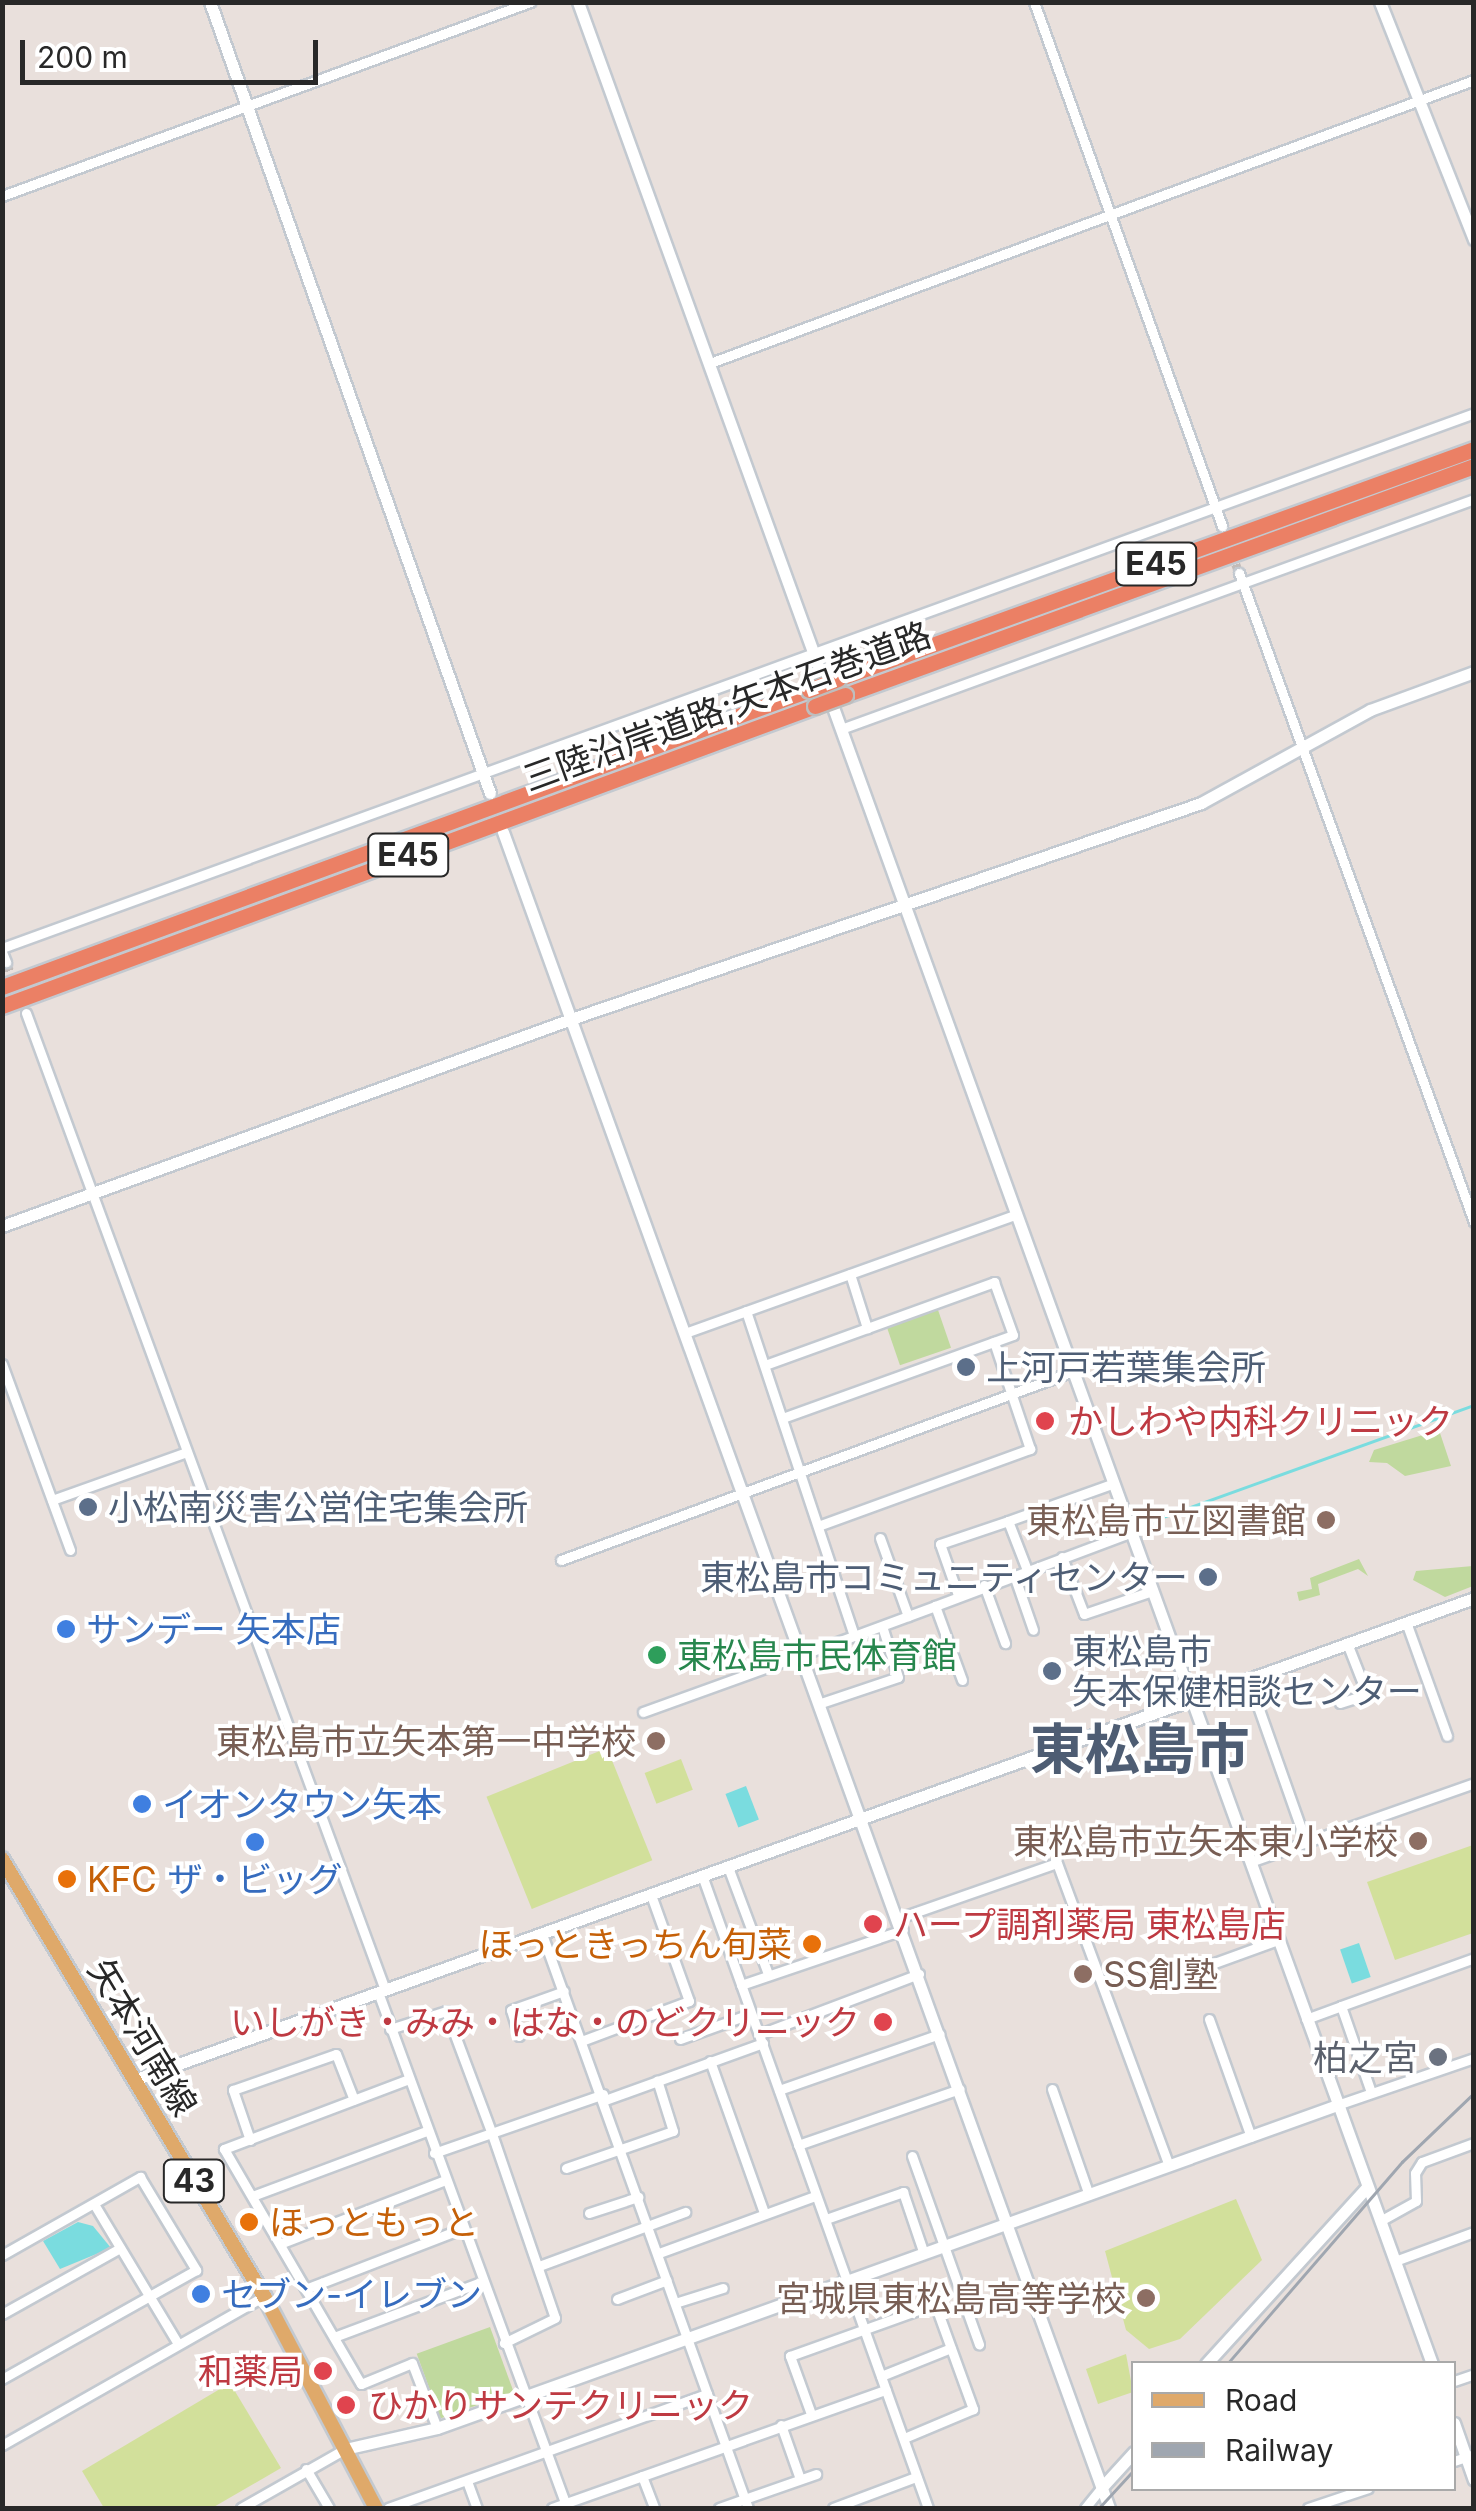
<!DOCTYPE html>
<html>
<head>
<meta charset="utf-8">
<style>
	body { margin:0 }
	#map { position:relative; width:1476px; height:2511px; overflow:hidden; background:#e9e0dc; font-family:Inter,"Noto Sans JP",sans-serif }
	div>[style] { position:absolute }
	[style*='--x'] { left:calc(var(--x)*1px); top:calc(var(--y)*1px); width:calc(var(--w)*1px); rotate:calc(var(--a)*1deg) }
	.green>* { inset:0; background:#c0d99e; transform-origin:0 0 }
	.pitch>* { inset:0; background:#d2e09b; transform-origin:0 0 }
	.water>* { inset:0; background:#7adcdf; transform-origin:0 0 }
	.stream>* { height:2.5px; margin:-1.25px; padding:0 1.25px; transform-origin:1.25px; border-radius:1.25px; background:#7adcdf }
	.minor-tunnel>* { height:9px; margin-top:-4.5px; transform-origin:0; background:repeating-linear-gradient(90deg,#c2bbb8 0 9px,transparent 0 13.5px) }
	.roads { filter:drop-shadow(2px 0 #c3c9d0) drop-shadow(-2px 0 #c3c9d0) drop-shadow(0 2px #c3c9d0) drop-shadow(0 -2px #c3c9d0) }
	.minor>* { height:9px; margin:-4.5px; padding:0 4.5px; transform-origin:4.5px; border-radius:4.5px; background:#fff }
	.tertiary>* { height:11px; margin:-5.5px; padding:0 5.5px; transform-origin:5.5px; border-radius:5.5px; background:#fff }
	.primary>* { height:14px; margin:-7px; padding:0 7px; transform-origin:7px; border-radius:7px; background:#dfa96a }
	.motorway>* { height:15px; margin:-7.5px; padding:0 7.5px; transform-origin:7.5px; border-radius:7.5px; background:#eb8065 }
	.rail>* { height:2.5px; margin:-1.25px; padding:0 1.25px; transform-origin:1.25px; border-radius:1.25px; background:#9fa6b0 }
	.bridges { filter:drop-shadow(2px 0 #bebebe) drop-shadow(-2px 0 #bebebe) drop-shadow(0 2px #bebebe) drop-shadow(0 -2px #bebebe) }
	.motorway-bridge>* { height:15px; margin:-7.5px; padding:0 7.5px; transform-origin:7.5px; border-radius:7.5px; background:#eb8065 }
	.dots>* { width:28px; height:28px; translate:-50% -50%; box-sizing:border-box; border:5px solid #fff; border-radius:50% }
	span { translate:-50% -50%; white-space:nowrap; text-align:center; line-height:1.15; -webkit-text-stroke:8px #fff; paint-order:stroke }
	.shield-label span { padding:2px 8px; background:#fff; border:2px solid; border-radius:8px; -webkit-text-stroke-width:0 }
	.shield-label { font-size:32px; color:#282828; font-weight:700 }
	.street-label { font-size:35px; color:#282828 }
	.service-label { font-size:35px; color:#4e5e75 }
	.left { translate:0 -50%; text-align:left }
	.right { translate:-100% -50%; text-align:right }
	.health-label { font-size:35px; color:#be3a42 }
	.education-label { font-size:35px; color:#785e54 }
	.shop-label { font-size:35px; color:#366cbe }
	.leisure-label { font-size:35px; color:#27864d }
	.food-label { font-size:35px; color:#c56008 }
	.worship-label { font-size:35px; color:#5b616d }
	.town-label { font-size:55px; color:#4e5d73; font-weight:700 }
	.frame { position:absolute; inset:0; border:5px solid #282828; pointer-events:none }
	.legend { position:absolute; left:1131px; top:2361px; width:325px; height:130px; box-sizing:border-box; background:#fff; border:2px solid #a9a9a9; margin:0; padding:12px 18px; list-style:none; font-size:30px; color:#282828 }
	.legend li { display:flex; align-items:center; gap:20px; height:50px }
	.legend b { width:50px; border:2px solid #a9a9a9 }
	.scale { position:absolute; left:20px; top:40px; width:298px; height:45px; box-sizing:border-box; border:5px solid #282828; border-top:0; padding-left:12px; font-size:30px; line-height:35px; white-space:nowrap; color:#282828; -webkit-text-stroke:8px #fff; paint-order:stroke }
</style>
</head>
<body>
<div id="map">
	<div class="green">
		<i style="left:937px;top:1307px;width:43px;height:54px;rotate:71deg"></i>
		<i style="clip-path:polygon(1439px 1430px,1451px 1466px,1405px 1476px,1387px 1463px,1369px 1462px,1374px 1450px)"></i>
		<i style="clip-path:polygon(1359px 1559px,1368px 1576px,1358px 1569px,1318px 1584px,1320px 1595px,1299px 1601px,1297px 1592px,1312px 1589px,1310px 1578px)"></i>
		<i style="clip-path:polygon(1473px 1566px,1473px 1586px,1445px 1597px,1413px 1580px,1416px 1571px)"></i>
		<i style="left:490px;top:2327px;width:69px;height:78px;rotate:70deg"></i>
	</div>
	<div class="pitch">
		<i style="left:607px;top:1748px;width:121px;height:130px;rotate:68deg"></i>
		<i style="left:681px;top:1759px;width:33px;height:39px;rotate:69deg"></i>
		<i style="clip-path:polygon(1473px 1845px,1473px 1933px,1395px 1960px,1367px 1882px)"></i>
		<i style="clip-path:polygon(1236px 2199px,1262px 2260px,1180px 2339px,1149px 2349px,1126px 2330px,1105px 2251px)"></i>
		<i style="clip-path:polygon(1126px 2354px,1133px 2392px,1098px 2404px,1086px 2369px)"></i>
		<i style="clip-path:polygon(230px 2383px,281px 2468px,212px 2508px,104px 2508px,82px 2471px)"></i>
	</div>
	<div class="water">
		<i style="left:746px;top:1786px;width:36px;height:22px;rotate:69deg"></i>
		<i style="left:1359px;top:1943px;width:36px;height:20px;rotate:71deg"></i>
		<i style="clip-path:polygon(78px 2222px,93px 2226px,111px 2248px,60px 2269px,43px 2241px)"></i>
	</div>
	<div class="stream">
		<i style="--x:1146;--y:1523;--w:349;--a:-19.8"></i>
	</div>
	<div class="minor-tunnel">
		<i style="--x:1222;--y:526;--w:50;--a:70.1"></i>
		<i style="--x:6;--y:962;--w:55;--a:68.6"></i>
	</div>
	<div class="roads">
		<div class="minor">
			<i style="--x:1034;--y:2;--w:557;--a:70.26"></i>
			<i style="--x:2;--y:196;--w:563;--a:-20.17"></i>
			<i style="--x:710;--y:363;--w:815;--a:-20.33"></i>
			<i style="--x:1239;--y:573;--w:690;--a:70.09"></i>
			<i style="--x:841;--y:729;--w:673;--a:-19.97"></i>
			<i style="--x:2;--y:948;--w:1566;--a:-19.97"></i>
			<i style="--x:2;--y:952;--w:11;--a:68"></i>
			<i style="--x:26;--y:1013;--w:1041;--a:69.82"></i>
			<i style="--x:850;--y:1274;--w:57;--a:72.5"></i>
			<i style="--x:746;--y:1311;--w:342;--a:71.6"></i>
			<i style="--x:854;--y:1636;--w:86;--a:-20.3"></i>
			<i style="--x:685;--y:1333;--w:350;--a:-19.7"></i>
			<i style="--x:2;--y:1364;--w:198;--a:69.9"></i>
			<i style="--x:765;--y:1365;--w:244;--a:-19.9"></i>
			<i style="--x:994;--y:1282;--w:56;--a:70.3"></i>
			<i style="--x:1013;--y:1335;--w:245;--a:160.2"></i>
			<i style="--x:52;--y:1500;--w:143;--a:-19.6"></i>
			<i style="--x:1008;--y:1521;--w:110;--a:-19.6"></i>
			<i style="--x:818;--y:1526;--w:226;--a:-20"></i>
			<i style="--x:1030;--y:1449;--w:113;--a:-108.6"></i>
			<i style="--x:880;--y:1538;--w:83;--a:70.3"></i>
			<i style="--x:1062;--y:1557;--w:61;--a:68.9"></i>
			<i style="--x:1084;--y:1614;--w:69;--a:-18.7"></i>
			<i style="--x:561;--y:1560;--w:544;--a:-20.24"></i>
			<i style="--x:1014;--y:1575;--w:58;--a:70.9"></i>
			<i style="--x:984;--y:1585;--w:62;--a:70.1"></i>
			<i style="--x:958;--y:1595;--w:54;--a:-109.4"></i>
			<i style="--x:940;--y:1544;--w:72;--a:-18.7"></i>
			<i style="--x:1008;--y:1521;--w:53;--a:68.8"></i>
			<i style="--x:1406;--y:1622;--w:121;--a:70.2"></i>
			<i style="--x:1248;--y:1678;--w:175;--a:70.6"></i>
			<i style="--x:962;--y:1680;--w:79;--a:-110"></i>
			<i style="--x:935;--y:1606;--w:207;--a:-20.6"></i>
			<i style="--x:1340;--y:1703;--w:28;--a:-18"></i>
			<i style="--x:1367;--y:1694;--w:55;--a:-111.4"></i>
			<i style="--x:818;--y:1704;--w:84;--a:-18.6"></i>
			<i style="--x:898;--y:1677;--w:53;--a:-107.4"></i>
			<i style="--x:643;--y:1712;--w:224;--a:-19.8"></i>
			<i style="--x:1250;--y:1862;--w:238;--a:-19.4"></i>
			<i style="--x:728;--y:1867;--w:114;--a:69.5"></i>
			<i style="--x:703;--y:1878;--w:669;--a:70.35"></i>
			<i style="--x:899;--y:1918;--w:167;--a:-19.2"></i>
			<i style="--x:1057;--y:1863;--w:323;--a:69.7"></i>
			<i style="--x:542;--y:1934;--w:610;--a:70.26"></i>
			<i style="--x:1195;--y:1970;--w:88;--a:-19.9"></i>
			<i style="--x:741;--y:1985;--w:171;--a:-18.8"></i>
			<i style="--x:378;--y:1992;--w:550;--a:69.88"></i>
			<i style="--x:1341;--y:2006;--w:141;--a:-19.8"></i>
			<i style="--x:1209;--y:2019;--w:125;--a:70.4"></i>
			<i style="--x:1306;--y:2019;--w:37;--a:-20"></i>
			<i style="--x:1341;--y:2006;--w:91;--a:70.8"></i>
			<i style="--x:390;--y:2029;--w:59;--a:-17.8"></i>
			<i style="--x:446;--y:2011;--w:131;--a:69.5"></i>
			<i style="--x:492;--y:2134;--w:194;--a:71.1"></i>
			<i style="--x:555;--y:2318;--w:57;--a:153.9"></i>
			<i style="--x:760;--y:2034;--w:170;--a:-20.7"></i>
			<i style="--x:519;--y:2036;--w:27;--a:-107"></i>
			<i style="--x:511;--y:2010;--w:56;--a:-19.7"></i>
			<i style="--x:680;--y:2039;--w:74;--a:-19.7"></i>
			<i style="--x:584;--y:2040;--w:112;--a:-20.4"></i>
			<i style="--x:689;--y:2001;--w:113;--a:-109.7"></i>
			<i style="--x:710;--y:2061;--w:161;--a:70.4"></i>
			<i style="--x:409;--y:2079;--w:198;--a:159.3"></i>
			<i style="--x:224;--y:2149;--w:272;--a:59.8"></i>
			<i style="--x:361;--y:2384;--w:55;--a:-22.4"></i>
			<i style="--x:412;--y:2363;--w:70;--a:69"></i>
			<i style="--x:1052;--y:2089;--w:112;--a:70.8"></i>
			<i style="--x:779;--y:2090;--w:170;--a:-19.2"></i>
			<i style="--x:605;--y:2100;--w:168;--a:-19.8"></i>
			<i style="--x:1337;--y:2105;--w:145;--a:-18.9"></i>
			<i style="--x:250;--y:2140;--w:53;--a:-108.8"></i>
			<i style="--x:233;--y:2090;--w:109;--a:-19.3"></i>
			<i style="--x:336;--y:2054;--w:49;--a:68.6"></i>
			<i style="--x:798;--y:2145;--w:171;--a:-19.1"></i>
			<i style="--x:434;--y:2153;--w:179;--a:-19.2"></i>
			<i style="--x:912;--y:2156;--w:200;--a:70.4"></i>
			<i style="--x:566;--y:2168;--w:113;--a:-19.1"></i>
			<i style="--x:673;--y:2131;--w:53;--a:-107.4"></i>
			<i style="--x:255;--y:2195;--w:183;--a:-20.5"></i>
			<i style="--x:94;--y:2204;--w:163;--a:59"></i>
			<i style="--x:589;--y:2213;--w:52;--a:-18.1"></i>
			<i style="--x:826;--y:2219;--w:82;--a:-19.3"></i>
			<i style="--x:903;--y:2192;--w:62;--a:71.3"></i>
			<i style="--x:1380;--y:2221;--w:41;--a:-29.1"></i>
			<i style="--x:1416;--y:2201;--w:28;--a:-92"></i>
			<i style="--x:1415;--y:2173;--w:13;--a:-58"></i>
			<i style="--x:1422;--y:2162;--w:55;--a:-20.1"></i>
			<i style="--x:282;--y:2243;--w:173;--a:-21.1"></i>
			<i style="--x:659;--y:2253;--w:166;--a:-20.1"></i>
			<i style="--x:2;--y:2255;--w:159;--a:-29.5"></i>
			<i style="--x:140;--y:2177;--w:109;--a:58.9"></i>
			<i style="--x:196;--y:2270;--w:223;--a:150.7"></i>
			<i style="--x:1395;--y:2261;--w:84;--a:-20.2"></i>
			<i style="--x:539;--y:2266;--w:156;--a:-20.3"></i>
			<i style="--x:308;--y:2288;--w:164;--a:-21.1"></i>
			<i style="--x:617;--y:2299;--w:53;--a:-20.8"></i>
			<i style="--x:675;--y:2303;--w:50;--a:-17.4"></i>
			<i style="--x:2;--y:2314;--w:135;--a:-29.2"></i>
			<i style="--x:334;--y:2337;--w:157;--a:-20.5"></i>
			<i style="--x:881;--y:2376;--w:75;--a:-21.8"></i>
			<i style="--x:1454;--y:2381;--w:21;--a:-19"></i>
			<i style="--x:811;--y:2414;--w:62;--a:-109.9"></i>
			<i style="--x:790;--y:2356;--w:154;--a:-19.7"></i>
			<i style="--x:935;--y:2304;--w:112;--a:70.1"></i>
			<i style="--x:973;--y:2409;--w:75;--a:157.2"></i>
			<i style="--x:781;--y:2425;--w:57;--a:70.6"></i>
			<i style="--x:2;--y:2445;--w:301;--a:-29.6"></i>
			<i style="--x:1454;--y:2461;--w:21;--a:-19"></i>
			<i style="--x:306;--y:2469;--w:45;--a:59.5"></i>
			<i style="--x:642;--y:2476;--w:34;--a:69"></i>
			<i style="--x:467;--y:2481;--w:29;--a:70"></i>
			<i style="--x:241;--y:2508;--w:120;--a:-29.6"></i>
			<i style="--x:388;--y:2508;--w:339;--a:-19.7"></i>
			<i style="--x:552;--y:2508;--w:354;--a:-19.5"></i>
			<i style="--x:719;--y:2508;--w:103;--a:-19.3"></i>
			<i style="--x:833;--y:2508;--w:89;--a:-20.5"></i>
			<i style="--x:1085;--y:2508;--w:28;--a:-51"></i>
			<i style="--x:1308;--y:2508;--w:63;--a:-18.4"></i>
		</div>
		<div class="tertiary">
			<i style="--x:210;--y:2;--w:839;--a:70.51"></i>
			<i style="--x:578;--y:2;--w:2512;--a:70.12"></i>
			<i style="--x:1380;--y:2;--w:255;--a:68.4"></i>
			<i style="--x:503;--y:832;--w:1782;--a:70.12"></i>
			<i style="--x:2;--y:1226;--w:605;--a:-19.99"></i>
			<i style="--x:571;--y:1019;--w:666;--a:-18.92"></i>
			<i style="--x:1201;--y:803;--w:193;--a:-28.8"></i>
			<i style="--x:1370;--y:710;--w:111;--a:-20.1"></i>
			<i style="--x:134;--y:2080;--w:1424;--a:-19.78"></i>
			<i style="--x:1206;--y:2364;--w:239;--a:-47.7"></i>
			<i style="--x:1454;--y:2423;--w:60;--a:70.7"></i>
			<i style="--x:345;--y:2449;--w:94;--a:-12.9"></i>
			<i style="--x:437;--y:2428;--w:956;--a:-19.74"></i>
			<i style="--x:1103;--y:2486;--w:46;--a:-47.6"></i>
		</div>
		<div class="primary">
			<i style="--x:2;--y:1859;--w:510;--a:59.06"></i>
			<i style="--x:264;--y:2296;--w:240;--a:62.2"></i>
		</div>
		<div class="motorway">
			<i style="--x:838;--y:679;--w:676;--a:-19.88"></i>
			<i style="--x:845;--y:695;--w:669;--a:-20.01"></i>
			<i style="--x:2;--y:987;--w:860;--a:-20.21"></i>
			<i style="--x:2;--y:1006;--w:867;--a:-20.25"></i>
		</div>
	</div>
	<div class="rail">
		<i style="--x:1227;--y:2364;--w:267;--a:-49.1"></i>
		<i style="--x:1402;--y:2162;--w:100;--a:-43.8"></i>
		<i style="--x:1099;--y:2508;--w:52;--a:-47.4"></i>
	</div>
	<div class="bridges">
		<div class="motorway-bridge">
			<i style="--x:809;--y:690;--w:31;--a:-21"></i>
			<i style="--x:815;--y:706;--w:32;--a:-20"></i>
		</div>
	</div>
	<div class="dots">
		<i style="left:966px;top:1367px;background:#5c6f8a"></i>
		<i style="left:1045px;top:1421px;background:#e0444e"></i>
		<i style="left:88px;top:1507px;background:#5c6f8a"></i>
		<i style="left:1326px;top:1520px;background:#8d6e63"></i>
		<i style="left:1208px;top:1577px;background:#5c6f8a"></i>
		<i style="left:66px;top:1629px;background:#3f7fe0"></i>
		<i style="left:657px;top:1655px;background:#2e9e5b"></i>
		<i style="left:1052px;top:1671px;background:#5c6f8a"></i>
		<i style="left:656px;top:1741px;background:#8d6e63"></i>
		<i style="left:142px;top:1804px;background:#3f7fe0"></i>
		<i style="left:1418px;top:1841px;background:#8d6e63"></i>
		<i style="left:255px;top:1842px;background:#3f7fe0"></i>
		<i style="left:67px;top:1879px;background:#e8710a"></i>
		<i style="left:873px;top:1924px;background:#e0444e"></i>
		<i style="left:812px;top:1944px;background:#e8710a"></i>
		<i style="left:1083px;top:1974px;background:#8d6e63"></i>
		<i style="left:883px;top:2022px;background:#e0444e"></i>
		<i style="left:1438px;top:2057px;background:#6b7280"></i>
		<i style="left:249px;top:2222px;background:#e8710a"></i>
		<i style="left:201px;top:2294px;background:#3f7fe0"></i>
		<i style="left:1146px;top:2298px;background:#8d6e63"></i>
		<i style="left:323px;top:2371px;background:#e0444e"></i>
		<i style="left:346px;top:2405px;background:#e0444e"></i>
	</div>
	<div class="shield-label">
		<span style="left:1156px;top:564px">E45</span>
		<span style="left:408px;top:855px">E45</span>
		<span style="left:194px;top:2181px">43</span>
	</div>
	<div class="street-label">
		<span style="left:727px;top:706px;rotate:-20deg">三陸沿岸道路;矢本石巻道路</span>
		<span style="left:143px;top:2037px;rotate:59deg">矢本河南線</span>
	</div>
	<div class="service-label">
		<span class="left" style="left:986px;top:1367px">上河戸若葉集会所</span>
		<span class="left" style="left:108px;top:1507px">小松南災害公営住宅集会所</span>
		<span class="right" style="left:1188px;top:1577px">東松島市コミュニティセンター</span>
		<span class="left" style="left:1072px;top:1671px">東松島市<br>矢本保健相談センター</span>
	</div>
	<div class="health-label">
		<span class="left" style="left:1068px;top:1421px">かしわや内科クリニック</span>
		<span class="left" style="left:893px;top:1924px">ハープ調剤薬局 東松島店</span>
		<span class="right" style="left:860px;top:2022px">いしがき・みみ・はな・のどクリニック</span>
		<span class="right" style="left:303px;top:2371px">和薬局</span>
		<span class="left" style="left:368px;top:2405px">ひかりサンテクリニック</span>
	</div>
	<div class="education-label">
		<span class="right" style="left:1306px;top:1520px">東松島市立図書館</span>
		<span class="right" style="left:636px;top:1741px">東松島市立矢本第一中学校</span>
		<span class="right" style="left:1398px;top:1841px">東松島市立矢本東小学校</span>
		<span class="left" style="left:1103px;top:1974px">SS創塾</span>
		<span class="right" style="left:1126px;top:2298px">宮城県東松島高等学校</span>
	</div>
	<div class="shop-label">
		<span class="left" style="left:86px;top:1629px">サンデー 矢本店</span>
		<span class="left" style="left:162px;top:1804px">イオンタウン矢本</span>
		<span style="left:255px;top:1879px">ザ・ビッグ</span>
		<span class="left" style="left:221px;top:2294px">セブン-イレブン</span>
	</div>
	<div class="leisure-label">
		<span class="left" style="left:677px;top:1655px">東松島市民体育館</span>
	</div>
	<div class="food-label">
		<span class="left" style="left:87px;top:1879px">KFC</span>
		<span class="right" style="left:792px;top:1944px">ほっときっちん旬菜</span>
		<span class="left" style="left:269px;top:2222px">ほっともっと</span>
	</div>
	<div class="worship-label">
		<span class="right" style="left:1418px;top:2057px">柏之宮</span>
	</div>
	<div class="town-label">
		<span style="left:1140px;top:1750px">東松島市</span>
	</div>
	<div class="frame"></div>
	<ul class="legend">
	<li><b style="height:12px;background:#dfa96a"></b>Road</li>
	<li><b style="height:12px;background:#9fa6b0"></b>Railway</li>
	</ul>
	<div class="scale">200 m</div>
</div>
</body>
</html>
